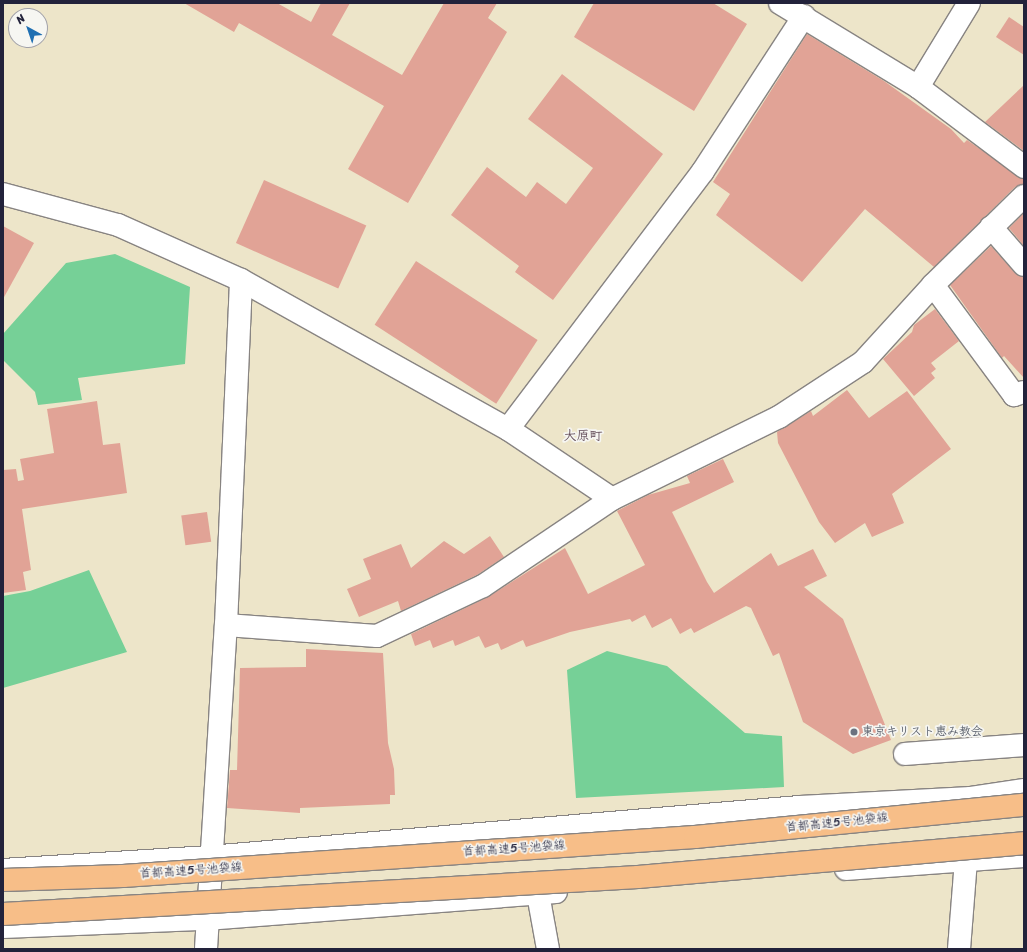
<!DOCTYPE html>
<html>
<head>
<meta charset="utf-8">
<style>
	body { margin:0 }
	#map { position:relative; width:1027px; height:952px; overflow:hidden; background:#ede5c9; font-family:Sriracha,"Klee One",sans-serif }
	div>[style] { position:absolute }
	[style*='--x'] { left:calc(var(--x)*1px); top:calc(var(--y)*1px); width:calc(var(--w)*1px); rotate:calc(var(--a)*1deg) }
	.green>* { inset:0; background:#76d097 }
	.building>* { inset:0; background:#e1a396; transform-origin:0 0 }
	.roads { filter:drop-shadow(1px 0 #888482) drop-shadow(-1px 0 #888482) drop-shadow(0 1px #888482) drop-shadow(0 -1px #888482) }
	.minor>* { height:22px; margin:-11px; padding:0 11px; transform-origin:11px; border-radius:11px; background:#fff }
	.tertiary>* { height:22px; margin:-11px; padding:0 11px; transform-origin:11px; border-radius:11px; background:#fff }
	.bridges { filter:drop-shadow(1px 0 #888482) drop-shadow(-1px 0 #888482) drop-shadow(0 1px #888482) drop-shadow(0 -1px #888482) }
	.motorway-bridge>* { height:22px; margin:-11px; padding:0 11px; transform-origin:11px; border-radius:11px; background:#f7be88 }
	.dots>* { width:11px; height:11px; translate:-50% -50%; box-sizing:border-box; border:2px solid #f6f6f2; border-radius:50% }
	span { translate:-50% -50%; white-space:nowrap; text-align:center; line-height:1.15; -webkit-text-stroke:3.5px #f6f6f2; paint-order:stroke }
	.worship-label { font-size:12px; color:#5b616d; font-weight:700 }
	.left { translate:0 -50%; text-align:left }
	.street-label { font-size:12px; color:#22223b }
	.neighbourhood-label { font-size:13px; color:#654f5b; font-weight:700 }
	.frame { position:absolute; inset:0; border:4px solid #22223b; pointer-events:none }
	.north { position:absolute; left:8px; top:8px; width:40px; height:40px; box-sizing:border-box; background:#f6f6f2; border:1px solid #a1a1a9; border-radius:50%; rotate:320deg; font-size:11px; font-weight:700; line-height:16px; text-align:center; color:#22223b }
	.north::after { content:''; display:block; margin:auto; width:14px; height:18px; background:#1f6fb2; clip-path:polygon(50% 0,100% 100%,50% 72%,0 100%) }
</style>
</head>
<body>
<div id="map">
	<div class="green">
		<i style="clip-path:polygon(115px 254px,190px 287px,185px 364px,78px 378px,82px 400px,38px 405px,35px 392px,3px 360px,3px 334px,66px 263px)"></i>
		<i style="clip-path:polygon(89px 570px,127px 652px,3px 688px,3px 596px,30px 591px)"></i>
		<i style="clip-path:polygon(607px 651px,667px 666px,745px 733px,782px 736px,784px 787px,576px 798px,567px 670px)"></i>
	</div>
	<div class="building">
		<i style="clip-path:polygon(184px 3px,277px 3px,311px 22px,321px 3px,350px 3px,332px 35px,402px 75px,444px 3px,497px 3px,488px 18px,507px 32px,408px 203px,348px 169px,384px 106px,239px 23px,234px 32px)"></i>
		<i style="clip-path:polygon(594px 3px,713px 3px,747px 24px,694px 111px,574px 37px)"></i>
		<i style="clip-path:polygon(1009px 17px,1024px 27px,1024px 55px,996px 37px)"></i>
		<i style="clip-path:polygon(807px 34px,884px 81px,951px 129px,964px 143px,967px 140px,1024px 179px,1024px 184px,1015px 187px,934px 267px,865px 209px,802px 282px,716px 215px,730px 194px,713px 182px)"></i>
		<i style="clip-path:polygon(562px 74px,663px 154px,553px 300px,515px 272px,519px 266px,451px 215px,487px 167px,526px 197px,537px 182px,566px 204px,593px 168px,528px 119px)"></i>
		<i style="clip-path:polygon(1024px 85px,1024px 151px,985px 122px)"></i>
		<i style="left:264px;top:180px;width:112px;height:69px;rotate:24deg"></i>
		<i style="clip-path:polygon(1024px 213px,1024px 246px,1009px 228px)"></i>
		<i style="clip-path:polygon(3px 226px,34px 243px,3px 299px)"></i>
		<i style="clip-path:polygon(991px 246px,1015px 273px,1024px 277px,1024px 378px,1004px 356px,1002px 358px,950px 285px)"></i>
		<i style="left:416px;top:261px;width:145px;height:76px;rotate:33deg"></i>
		<i style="clip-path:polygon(935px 309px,959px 341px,931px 363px,936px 369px,931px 373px,935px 378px,914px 396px,883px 359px,912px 332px,914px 325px)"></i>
		<i style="clip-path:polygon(847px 390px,869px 418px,907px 391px,951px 449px,892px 494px,904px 523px,872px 537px,865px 523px,835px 543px,819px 522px,778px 443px,777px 432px,811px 411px,813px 416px)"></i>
		<i style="clip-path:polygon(97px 401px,103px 445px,120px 443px,127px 493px,22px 509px,31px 570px,23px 572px,26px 590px,3px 593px,3px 470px,16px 469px,18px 481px,24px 480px,20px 459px,54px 453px,47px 409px)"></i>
		<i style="clip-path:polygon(723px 459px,734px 482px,672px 512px,707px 582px,714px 593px,771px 553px,778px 566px,813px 549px,827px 576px,804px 587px,843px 619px,891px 740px,853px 754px,803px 722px,779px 653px,773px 656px,751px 608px,746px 606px,694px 633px,691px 628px,680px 634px,671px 618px,652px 628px,645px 615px,632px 622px,630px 619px,570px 632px,526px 647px,523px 640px,501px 650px,498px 643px,485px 648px,479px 636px,455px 646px,453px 640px,433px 648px,430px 640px,415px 646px,411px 634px,488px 597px,565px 548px,588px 594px,645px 565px,617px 511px,648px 495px,690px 483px,687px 476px)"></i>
		<i style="left:207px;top:512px;width:30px;height:26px;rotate:82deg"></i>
		<i style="clip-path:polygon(490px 536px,504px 557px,477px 575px,401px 611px,398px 601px,359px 617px,347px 589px,371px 579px,363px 559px,401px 544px,411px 568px,444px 541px,464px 554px)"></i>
		<i style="clip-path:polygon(306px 649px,383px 653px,388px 743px,394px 769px,395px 795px,390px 795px,390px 804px,300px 808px,300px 813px,227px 808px,230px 770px,237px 770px,240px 668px,306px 667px)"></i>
	</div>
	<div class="roads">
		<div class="minor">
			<i style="--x:780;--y:3;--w:162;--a:31.3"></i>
			<i style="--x:918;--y:87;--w:133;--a:37"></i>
			<i style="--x:918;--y:87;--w:98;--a:-58.7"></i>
			<i style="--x:3;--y:194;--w:119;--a:15.1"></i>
			<i style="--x:118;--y:225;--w:135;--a:24.1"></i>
			<i style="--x:241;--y:280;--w:306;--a:29.2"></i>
			<i style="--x:508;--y:429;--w:125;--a:33.9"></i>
			<i style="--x:991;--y:227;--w:50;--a:49"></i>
			<i style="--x:933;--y:285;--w:137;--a:53.6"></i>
			<i style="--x:1014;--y:395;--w:10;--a:-17"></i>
			<i style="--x:508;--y:429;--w:323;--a:-52.9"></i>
			<i style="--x:703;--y:171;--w:185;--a:-56.9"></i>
			<i style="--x:226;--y:625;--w:151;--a:4.2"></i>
			<i style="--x:377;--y:636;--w:117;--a:-25.3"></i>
			<i style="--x:483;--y:586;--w:156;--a:-34"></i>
			<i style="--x:612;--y:499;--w:186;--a:-26.2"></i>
			<i style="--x:779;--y:417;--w:100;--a:-33.2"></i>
			<i style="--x:863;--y:362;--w:104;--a:-47.7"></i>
			<i style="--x:933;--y:285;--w:127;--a:-44.4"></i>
			<i style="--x:905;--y:754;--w:119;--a:-4.3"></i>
			<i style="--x:3;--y:870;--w:206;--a:-3.6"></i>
			<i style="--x:209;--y:857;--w:593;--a:-4.84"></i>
			<i style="--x:800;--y:807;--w:171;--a:-3"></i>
			<i style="--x:971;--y:798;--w:54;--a:-8.6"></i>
			<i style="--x:538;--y:894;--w:56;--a:79.7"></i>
			<i style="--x:206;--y:949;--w:325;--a:-86.5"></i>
			<i style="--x:226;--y:625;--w:345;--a:-87.5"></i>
			<i style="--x:959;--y:949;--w:89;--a:-85.5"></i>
		</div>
		<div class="tertiary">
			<i style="--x:846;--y:869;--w:178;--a:-4.2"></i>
			<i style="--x:3;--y:927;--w:203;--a:-2.3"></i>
			<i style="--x:206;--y:919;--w:351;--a:-4.4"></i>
		</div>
	</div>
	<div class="bridges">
		<div class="motorway-bridge">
			<i style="--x:3;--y:880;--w:120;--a:-1.9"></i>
			<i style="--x:123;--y:876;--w:573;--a:-3.9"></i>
			<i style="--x:695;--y:837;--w:331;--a:-5.6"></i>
			<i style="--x:3;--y:914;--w:636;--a:-3.33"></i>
			<i style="--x:638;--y:877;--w:387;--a:-5"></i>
		</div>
	</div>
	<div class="dots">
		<i style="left:854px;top:732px;background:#6b7280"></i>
	</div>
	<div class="worship-label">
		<span class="left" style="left:862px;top:732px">東京キリスト恵み教会</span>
	</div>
	<div class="street-label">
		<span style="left:837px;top:823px;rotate:-6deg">首都高速5号池袋線</span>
		<span style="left:514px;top:849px;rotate:-4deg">首都高速5号池袋線</span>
		<span style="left:191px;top:871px;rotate:-4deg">首都高速5号池袋線</span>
	</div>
	<div class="neighbourhood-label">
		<span style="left:583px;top:436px">大原町</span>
	</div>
	<div class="frame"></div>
	<div class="north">N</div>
</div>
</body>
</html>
